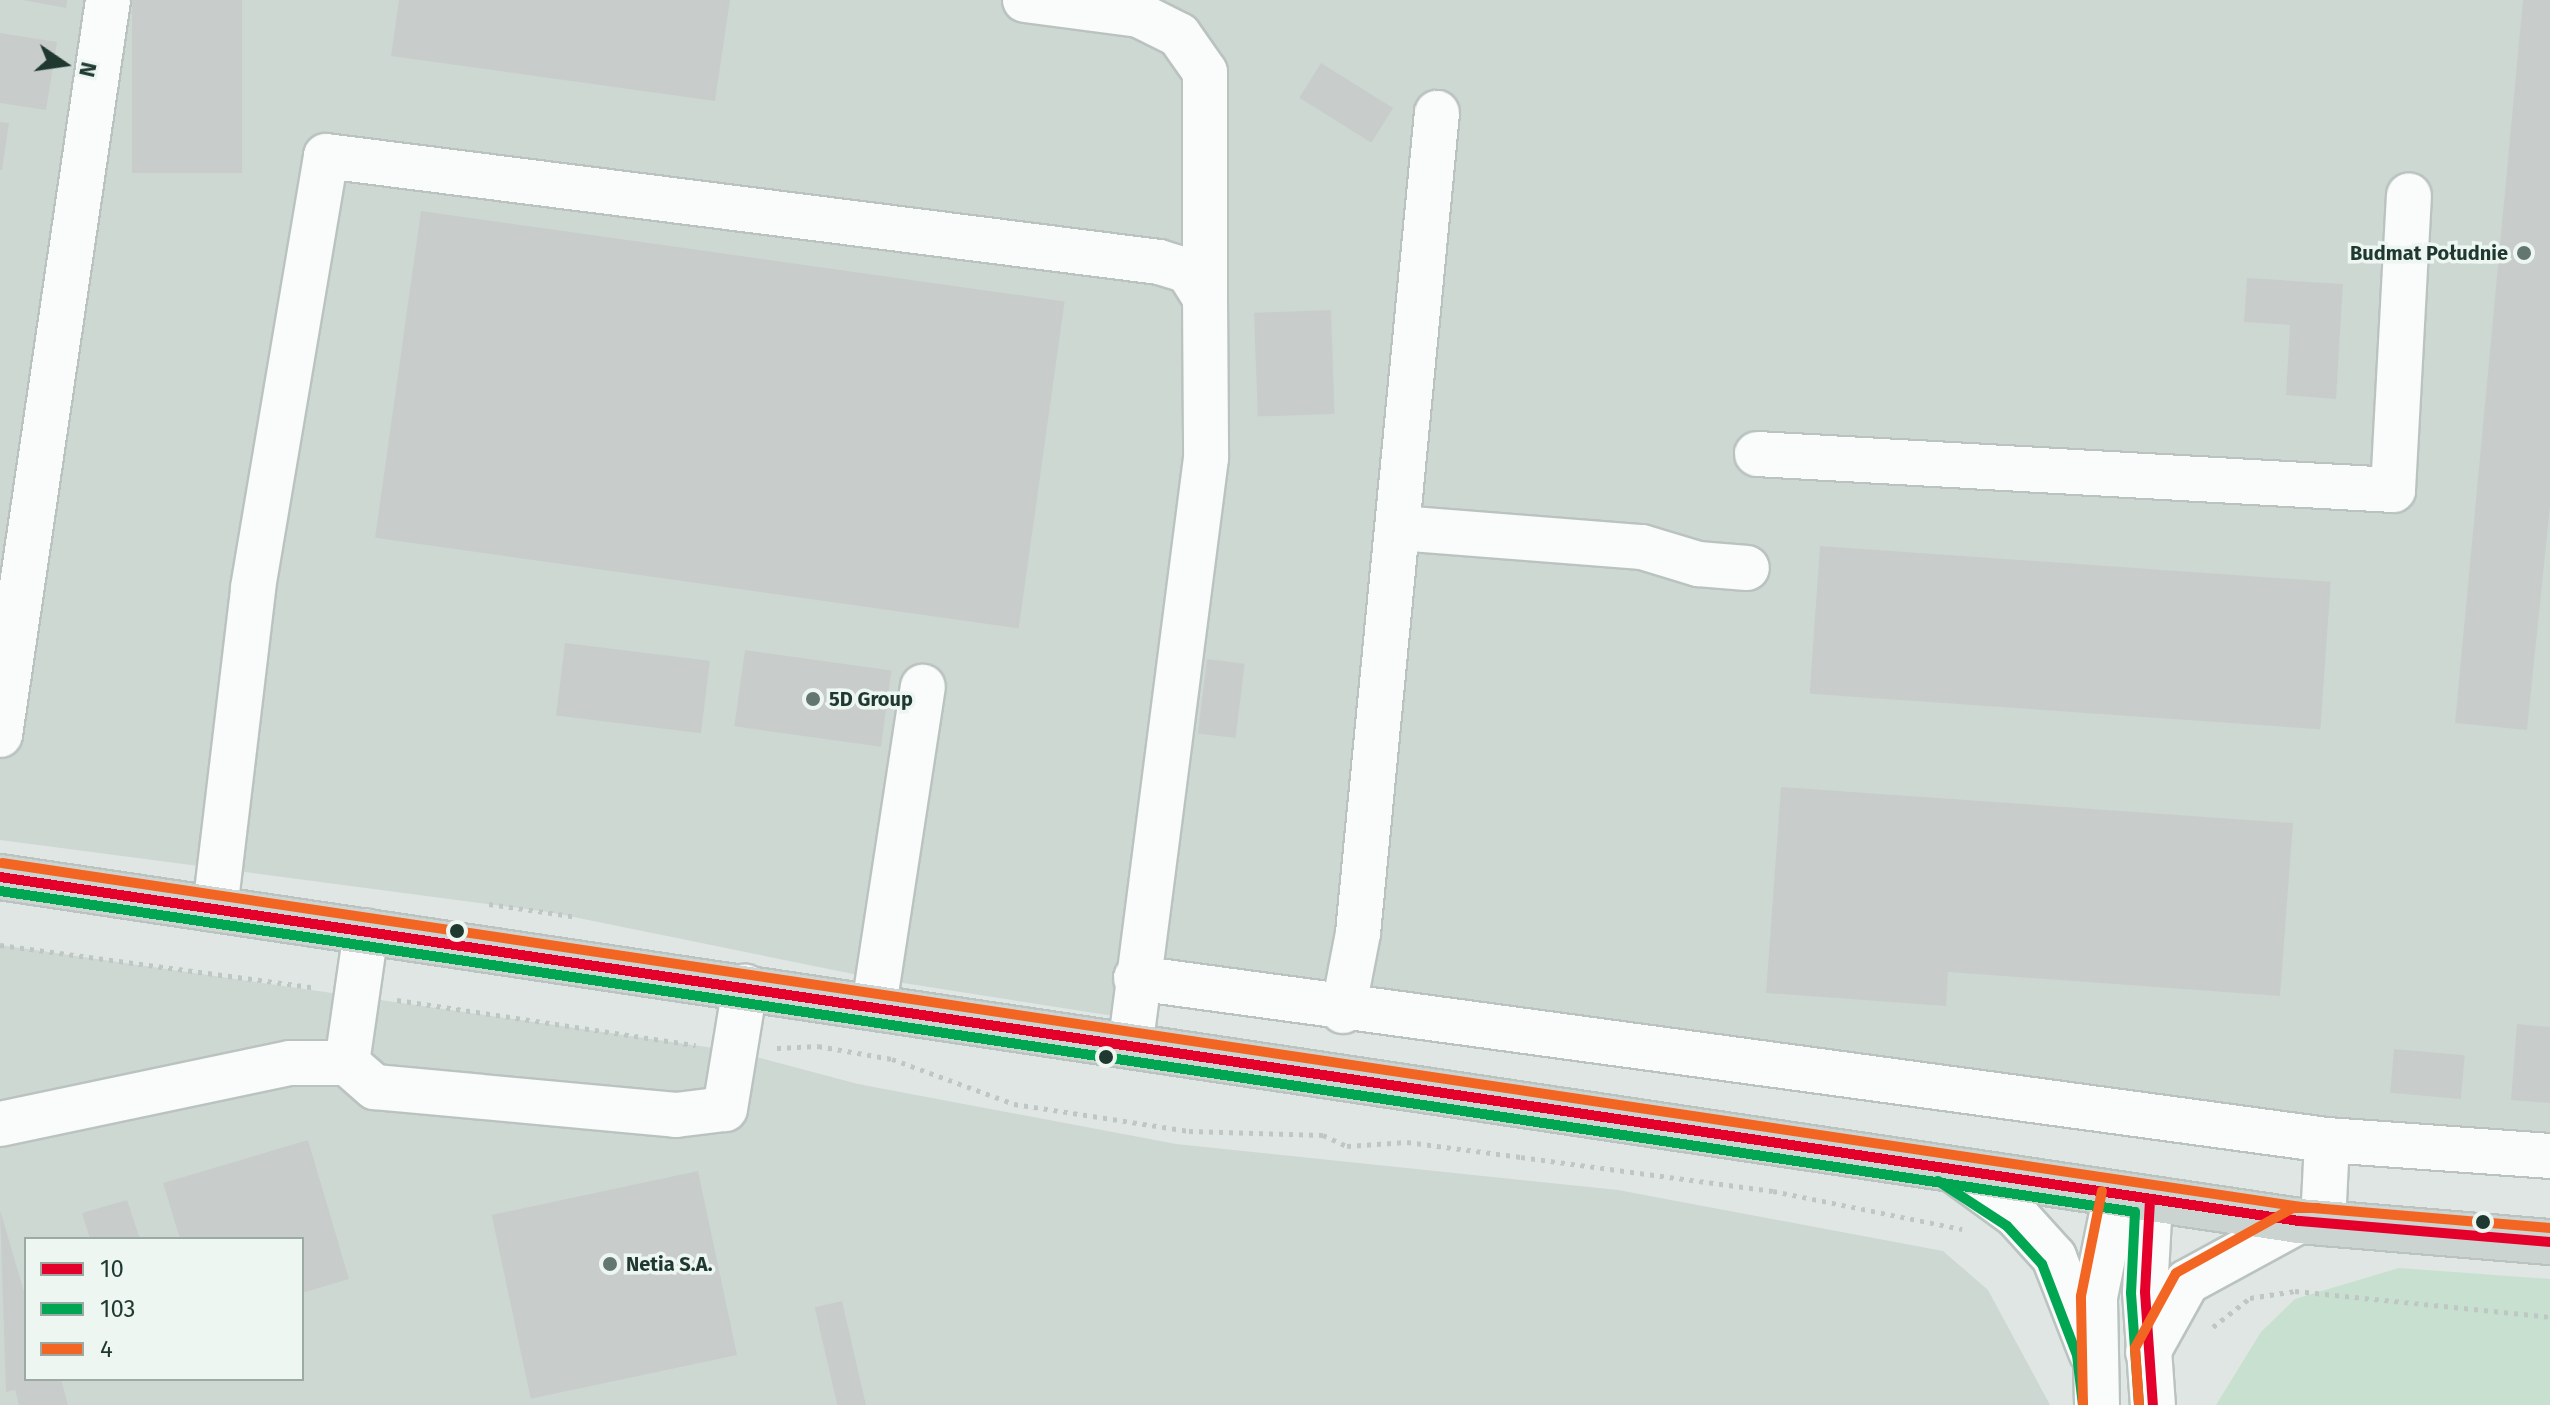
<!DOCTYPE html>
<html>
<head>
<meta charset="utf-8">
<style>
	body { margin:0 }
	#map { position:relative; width:2550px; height:1405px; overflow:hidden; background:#e0e6e3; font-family:"Fira Sans",sans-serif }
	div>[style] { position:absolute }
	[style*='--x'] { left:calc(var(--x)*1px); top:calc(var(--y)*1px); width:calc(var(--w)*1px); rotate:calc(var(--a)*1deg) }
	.built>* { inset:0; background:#cdd8d3 }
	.green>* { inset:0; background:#c8e0cf }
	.building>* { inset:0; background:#c8cdcb; transform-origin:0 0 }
	.path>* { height:5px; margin-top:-2.5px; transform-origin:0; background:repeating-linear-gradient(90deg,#bfc7c5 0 4px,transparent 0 10px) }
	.roads { filter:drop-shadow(2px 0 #bac3c0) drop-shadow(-2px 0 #bac3c0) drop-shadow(0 2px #bac3c0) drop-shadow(0 -2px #bac3c0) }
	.minor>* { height:44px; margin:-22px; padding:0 22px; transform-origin:22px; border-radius:22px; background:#fafbfb }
	.major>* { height:44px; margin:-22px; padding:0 22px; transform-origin:22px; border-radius:22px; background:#ccd4d1 }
	.bus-1>* { height:10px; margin:-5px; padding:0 5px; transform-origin:5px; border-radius:5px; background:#e4002b }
	.bus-2>* { height:10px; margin:-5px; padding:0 5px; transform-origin:5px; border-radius:5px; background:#00a651 }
	.bus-3>* { height:10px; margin:-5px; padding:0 5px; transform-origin:5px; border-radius:5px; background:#f26522 }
	.dots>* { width:22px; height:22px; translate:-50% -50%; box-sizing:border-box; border:4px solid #edf6f1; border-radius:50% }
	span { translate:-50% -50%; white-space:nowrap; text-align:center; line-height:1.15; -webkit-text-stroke:7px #edf6f1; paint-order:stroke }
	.poi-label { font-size:20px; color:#1f3931; font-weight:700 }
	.right { translate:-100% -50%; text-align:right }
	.left { translate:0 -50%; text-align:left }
	.legend { position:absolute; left:24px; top:1237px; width:280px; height:144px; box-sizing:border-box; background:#edf6f1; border:2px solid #9baaa4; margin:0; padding:10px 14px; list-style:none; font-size:24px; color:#1f3931 }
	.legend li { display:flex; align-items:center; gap:16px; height:40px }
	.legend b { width:40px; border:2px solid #9baaa4 }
	.north { position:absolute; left:24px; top:24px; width:80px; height:80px; -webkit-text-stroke:6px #edf6f1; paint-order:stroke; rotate:103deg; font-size:22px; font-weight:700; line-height:32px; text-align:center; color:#1f3931 }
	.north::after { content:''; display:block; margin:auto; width:28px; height:36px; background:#1f3931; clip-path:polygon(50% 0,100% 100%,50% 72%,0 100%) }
</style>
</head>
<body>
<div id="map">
	<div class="built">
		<i style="clip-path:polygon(0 0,2550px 0,2550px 1156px,1169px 987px,1133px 1019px,878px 979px,549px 912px,0 840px)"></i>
		<i style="clip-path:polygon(evenodd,0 945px,734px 1051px,858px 1084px,1176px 1144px,1618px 1190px,1943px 1251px,1988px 1290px,2050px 1405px,0 1405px,0 945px,26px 1239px,302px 1239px,302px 1379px,26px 1379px,26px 1239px)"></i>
	</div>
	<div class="green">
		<i style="clip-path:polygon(2399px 1268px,2550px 1279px,2550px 1405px,2216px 1405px,2261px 1332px,2295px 1299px)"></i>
	</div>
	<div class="building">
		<i style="clip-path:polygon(22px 0,67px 0,66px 8px)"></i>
		<i style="left:132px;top:0;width:110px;height:173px"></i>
		<i style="clip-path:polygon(399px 0,730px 0,715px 101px,391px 56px)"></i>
		<i style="clip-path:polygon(2523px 0,2550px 0,2550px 506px,2527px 730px,2455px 723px)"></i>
		<i style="clip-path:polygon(0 33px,57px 42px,46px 110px,0 103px)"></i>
		<i style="left:1321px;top:63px;width:85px;height:41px;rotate:32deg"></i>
		<i style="clip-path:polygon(0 122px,9px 123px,2px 170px,0 170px)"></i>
		<i style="left:421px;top:211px;width:650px;height:330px;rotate:8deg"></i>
		<i style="clip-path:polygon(2247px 278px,2343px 284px,2336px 399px,2286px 395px,2290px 325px,2244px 322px)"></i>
		<i style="left:1331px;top:310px;width:104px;height:77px;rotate:88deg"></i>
		<i style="left:1820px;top:546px;width:512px;height:148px;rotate:4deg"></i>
		<i style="left:565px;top:643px;width:146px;height:73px;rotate:7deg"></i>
		<i style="left:745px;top:650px;width:148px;height:77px;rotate:8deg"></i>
		<i style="left:1207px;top:659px;width:38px;height:75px;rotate:7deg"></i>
		<i style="clip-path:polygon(1781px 787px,2293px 823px,2280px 996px,1948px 972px,1946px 1006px,1766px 993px)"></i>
		<i style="clip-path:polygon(2517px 1024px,2550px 1027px,2550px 1103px,2511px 1100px)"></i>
		<i style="left:2394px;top:1049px;width:71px;height:44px;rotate:5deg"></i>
		<i style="clip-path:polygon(308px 1140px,349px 1279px,302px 1293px,302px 1239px,180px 1239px,163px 1183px)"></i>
		<i style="left:698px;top:1171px;width:188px;height:211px;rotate:78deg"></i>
		<i style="clip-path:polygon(127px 1200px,140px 1239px,90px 1239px,82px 1213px)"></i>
		<i style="clip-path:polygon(0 1210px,26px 1298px,26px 1379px,61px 1379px,68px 1405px,19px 1405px,15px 1390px,6px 1392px)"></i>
		<i style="left:842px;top:1301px;width:107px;height:28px;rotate:77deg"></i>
	</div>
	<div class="path">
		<i style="--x:489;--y:904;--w:90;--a:8.3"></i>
		<i style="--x:0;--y:945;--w:319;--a:7.7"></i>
		<i style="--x:397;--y:1000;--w:302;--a:8.6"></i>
		<i style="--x:777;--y:1048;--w:41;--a:-2.8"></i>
		<i style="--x:818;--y:1046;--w:75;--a:10"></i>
		<i style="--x:892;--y:1059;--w:130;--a:20.2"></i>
		<i style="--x:1014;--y:1104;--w:177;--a:8.8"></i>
		<i style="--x:1189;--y:1131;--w:134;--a:1.7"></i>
		<i style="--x:1323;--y:1135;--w:26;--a:25"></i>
		<i style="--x:1347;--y:1146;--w:60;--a:-3.8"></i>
		<i style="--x:1407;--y:1142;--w:115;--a:7.5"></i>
		<i style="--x:1521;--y:1157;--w:254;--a:7.7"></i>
		<i style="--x:1773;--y:1191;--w:193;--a:11.4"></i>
		<i style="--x:2213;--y:1327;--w:47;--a:-38.1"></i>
		<i style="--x:2250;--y:1298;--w:46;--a:-8.8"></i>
		<i style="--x:2295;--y:1291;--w:256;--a:5.8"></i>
	</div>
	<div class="roads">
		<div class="minor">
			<i style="--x:1025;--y:0;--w:115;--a:7.5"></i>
			<i style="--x:1139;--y:15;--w:45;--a:26.6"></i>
			<i style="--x:1179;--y:35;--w:45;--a:54.9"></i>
			<i style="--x:1205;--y:72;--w:226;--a:90"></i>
			<i style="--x:1757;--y:454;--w:637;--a:3.24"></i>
			<i style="--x:2393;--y:490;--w:295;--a:-86.9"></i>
			<i style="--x:1399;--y:528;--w:244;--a:4.5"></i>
			<i style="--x:1642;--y:547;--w:59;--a:16.9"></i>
			<i style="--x:1698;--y:564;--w:49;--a:4.7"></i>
			<i style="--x:0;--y:735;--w:743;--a:-81.64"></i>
			<i style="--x:215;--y:909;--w:323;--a:-83.2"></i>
			<i style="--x:253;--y:588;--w:438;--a:-80.4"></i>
			<i style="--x:326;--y:156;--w:840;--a:7.25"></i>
			<i style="--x:1159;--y:262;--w:30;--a:17"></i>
			<i style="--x:1188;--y:271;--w:32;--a:58"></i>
			<i style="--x:1205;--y:298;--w:160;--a:89.6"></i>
			<i style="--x:1206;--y:458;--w:588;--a:97.33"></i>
			<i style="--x:1136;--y:978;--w:1202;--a:7.75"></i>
			<i style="--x:2327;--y:1140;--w:224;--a:4.1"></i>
			<i style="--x:874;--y:1006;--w:323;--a:-81.3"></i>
			<i style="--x:1343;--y:1011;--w:79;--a:-79.1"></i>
			<i style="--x:1358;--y:933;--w:824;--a:-84.5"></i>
			<i style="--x:347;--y:1063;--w:133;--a:-81.8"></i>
			<i style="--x:0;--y:1124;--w:296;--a:-11.9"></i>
			<i style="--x:290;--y:1063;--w:57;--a:0"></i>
			<i style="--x:347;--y:1063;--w:37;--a:41"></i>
			<i style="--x:375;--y:1087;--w:302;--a:5.3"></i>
			<i style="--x:676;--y:1115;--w:49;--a:-7"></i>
			<i style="--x:725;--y:1109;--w:124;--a:-80.7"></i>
			<i style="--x:1954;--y:1170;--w:77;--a:36"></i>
			<i style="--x:2016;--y:1215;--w:57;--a:47.9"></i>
			<i style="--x:2054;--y:1257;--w:102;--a:68.7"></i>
			<i style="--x:2150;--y:1200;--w:92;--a:93.1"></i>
			<i style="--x:2145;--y:1292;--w:113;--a:86"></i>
			<i style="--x:2323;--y:1223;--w:83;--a:-87.2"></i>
			<i style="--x:2148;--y:1352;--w:80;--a:-60.9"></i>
			<i style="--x:2187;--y:1282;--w:128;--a:-28.6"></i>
			<i style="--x:2097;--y:1405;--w:108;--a:-91.1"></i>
			<i style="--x:2095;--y:1297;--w:105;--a:-78.5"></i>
		</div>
		<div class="major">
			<i style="--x:0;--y:877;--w:2325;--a:8.51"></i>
			<i style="--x:2299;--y:1221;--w:252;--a:4.8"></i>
		</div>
	</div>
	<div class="bus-1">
		<i style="--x:0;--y:877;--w:2325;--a:8.51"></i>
		<i style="--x:2299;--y:1221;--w:252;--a:4.8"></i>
		<i style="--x:2150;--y:1200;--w:92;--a:93.1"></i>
		<i style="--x:2145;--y:1292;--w:113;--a:86"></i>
	</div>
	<div class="bus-2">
		<i style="--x:0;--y:891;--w:2159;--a:8.55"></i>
		<i style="--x:2135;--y:1212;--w:81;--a:92.8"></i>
		<i style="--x:2131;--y:1293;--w:112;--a:85.9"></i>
		<i style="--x:1938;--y:1181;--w:82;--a:33.1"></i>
		<i style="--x:2007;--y:1226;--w:52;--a:47.4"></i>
		<i style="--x:2042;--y:1264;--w:97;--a:69"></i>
		<i style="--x:2077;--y:1355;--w:50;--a:83.2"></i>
	</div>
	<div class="bus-3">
		<i style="--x:2;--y:863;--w:2325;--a:8.51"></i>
		<i style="--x:2301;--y:1207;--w:250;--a:4.8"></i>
		<i style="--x:2083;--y:1405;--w:109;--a:-91.1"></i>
		<i style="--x:2081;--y:1296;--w:107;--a:-78.7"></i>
		<i style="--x:2139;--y:1405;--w:57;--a:-94"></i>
		<i style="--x:2135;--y:1348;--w:85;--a:-61.3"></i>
		<i style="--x:2176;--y:1273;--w:134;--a:-29.1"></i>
		<i style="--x:2293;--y:1208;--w:25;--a:0"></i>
	</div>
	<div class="dots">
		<i style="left:2524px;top:253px;background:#63766f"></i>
		<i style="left:813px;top:699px;background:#63766f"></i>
		<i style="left:457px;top:931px;background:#1f3931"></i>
		<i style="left:1106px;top:1057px;background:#1f3931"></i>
		<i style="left:2483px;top:1222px;background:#1f3931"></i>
		<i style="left:610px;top:1264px;background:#63766f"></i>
	</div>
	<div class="poi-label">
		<span class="right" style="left:2508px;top:253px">Budmat Południe</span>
		<span class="left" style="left:829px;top:699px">5D Group</span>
		<span class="left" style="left:626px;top:1264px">Netia S.A.</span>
	</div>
	<ul class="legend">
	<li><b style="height:10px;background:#e4002b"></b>10</li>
	<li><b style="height:10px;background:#00a651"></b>103</li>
	<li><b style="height:10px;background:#f26522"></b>4</li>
	</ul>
	<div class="north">N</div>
</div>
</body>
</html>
